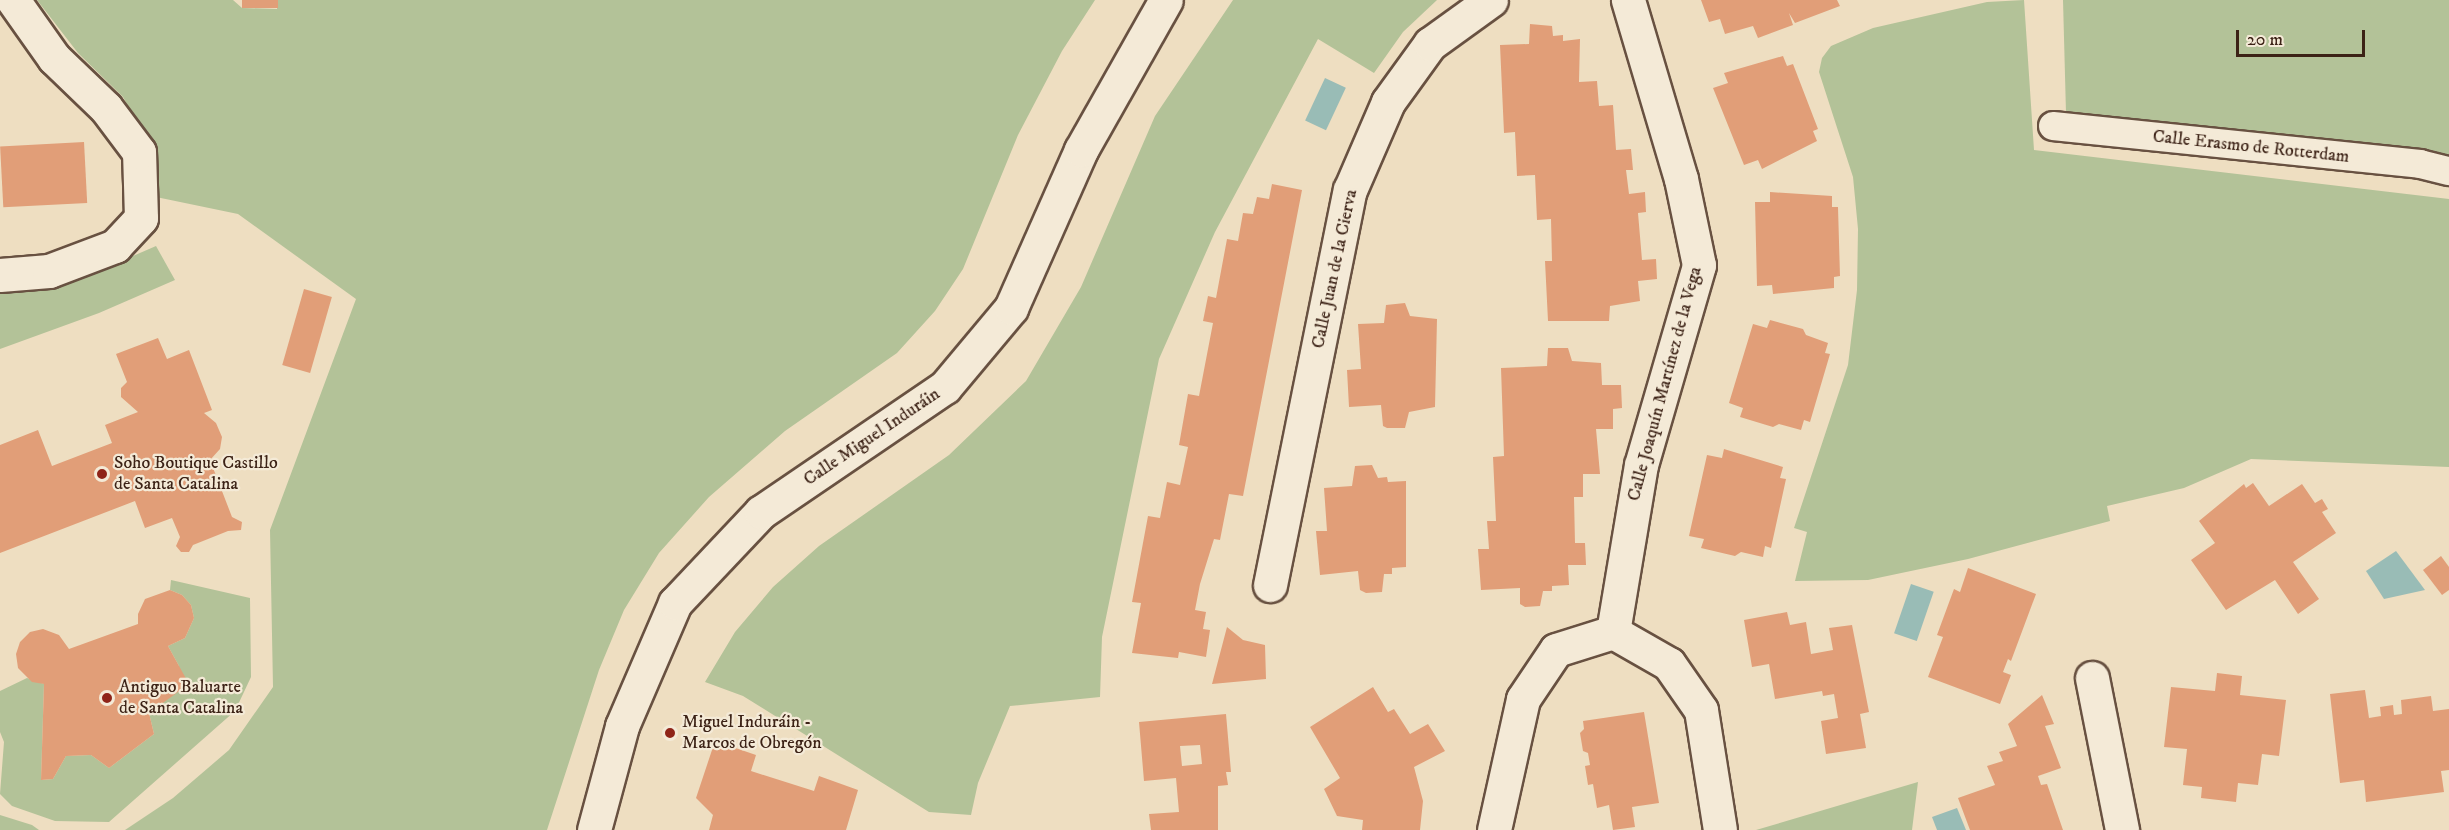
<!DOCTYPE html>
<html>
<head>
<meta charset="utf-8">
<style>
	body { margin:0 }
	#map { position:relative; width:2449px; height:830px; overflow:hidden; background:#eedec1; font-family:"IM FELL DW Pica",serif }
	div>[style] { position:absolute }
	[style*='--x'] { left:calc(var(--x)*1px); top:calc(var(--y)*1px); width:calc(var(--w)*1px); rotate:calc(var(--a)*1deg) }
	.green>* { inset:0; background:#b3c298 }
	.water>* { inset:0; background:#99bcb6; transform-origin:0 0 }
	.building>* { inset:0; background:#e19e78; transform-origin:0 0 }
	.roads { filter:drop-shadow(2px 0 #685141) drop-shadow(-2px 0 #685141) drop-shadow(0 2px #685141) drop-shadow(0 -2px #685141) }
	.pedestrian>* { height:28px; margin:-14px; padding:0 14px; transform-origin:14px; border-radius:14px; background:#f4ead7 }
	.minor>* { height:33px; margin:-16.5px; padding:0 16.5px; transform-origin:16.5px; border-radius:16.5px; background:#f4ead7 }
	.tertiary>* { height:33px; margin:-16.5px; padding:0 16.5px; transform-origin:16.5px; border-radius:16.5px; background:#f4ead7 }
	.dots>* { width:16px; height:16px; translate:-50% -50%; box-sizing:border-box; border:3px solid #f4ead7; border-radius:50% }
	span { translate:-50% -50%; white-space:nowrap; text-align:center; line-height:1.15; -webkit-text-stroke:4.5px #f4ead7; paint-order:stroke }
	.street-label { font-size:18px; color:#3c2216 }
	.poi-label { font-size:18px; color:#3c2216 }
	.left { translate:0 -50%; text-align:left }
	.scale { position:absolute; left:2236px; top:30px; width:129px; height:27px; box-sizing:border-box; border:3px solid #3c2216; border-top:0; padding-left:8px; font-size:18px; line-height:21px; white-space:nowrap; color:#3c2216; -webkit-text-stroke:4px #f4ead7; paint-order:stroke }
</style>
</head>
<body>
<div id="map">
	<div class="green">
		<i style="clip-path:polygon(37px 0,233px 0,242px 8px,277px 9px,278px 0,1095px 0,1062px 51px,1018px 135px,963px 269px,935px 311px,897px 353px,785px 431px,709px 497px,659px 553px,624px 610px,599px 670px,547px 830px,125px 830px,173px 798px,229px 750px,273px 687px,270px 530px,356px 299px,238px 214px,156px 197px,158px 160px,123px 97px,78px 53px)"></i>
		<i style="clip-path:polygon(1233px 0,1437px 0,1403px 32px,1374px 73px,1318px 39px,1215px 232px,1159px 359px,1102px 637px,1100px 697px,1010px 706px,978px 783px,971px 815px,929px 812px,743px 696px,705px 682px,735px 632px,773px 587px,819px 546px,949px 455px,1026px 381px,1081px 287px,1155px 116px)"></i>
		<i style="clip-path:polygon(2024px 0,2034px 150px,2449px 199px,2449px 467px,2251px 459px,2184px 488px,2107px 506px,2110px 521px,1968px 559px,1868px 580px,1795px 581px,1807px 532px,1794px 528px,1848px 365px,1857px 290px,1858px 229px,1853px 177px,1819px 72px,1822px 58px,1831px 46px,1873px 28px,1987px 2px)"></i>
		<i style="clip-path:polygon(2063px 0,2449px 0,2449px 158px,2066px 113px)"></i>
		<i style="clip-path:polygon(156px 246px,175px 280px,99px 313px,0 349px,0 293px,87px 276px)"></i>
		<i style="clip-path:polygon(171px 580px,250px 598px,251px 677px,235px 711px,109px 822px,55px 821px,12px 806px,0 794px,4px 742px,0 732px,0 691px,27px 678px,44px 684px,41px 780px,53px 779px,66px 756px,91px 755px,109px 768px,154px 734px,149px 713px,129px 685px,179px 666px,168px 646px,185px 638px,194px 618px,191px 605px,182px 595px,170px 590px)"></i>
		<i style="clip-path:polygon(1918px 782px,1912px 830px,1756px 830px)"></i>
		<i style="clip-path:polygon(0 815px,32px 825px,39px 830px,0 830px)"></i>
	</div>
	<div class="water">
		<i style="left:1325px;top:78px;width:23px;height:47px;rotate:25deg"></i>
		<i style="clip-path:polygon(2396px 551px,2425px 590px,2384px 599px,2366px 571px)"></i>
		<i style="left:1911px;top:584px;width:24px;height:52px;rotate:19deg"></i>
		<i style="clip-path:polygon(1957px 808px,1966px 830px,1937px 830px,1932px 817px)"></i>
	</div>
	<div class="building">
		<i style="left:242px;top:0;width:36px;height:8px"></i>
		<i style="clip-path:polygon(1701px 0,1837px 0,1840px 6px,1795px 23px,1789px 13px,1793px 25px,1758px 38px,1753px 26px,1725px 34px,1720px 19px,1709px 22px)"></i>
		<i style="clip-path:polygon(1530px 24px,1552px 26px,1553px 36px,1563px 35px,1563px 41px,1580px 39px,1579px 82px,1597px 81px,1599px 106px,1613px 105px,1616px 150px,1631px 149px,1633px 170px,1626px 170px,1629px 194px,1645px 192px,1646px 212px,1638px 213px,1642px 260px,1656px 259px,1657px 279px,1638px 281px,1640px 301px,1610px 306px,1609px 321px,1548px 321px,1545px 261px,1552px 261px,1551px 219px,1537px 220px,1535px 175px,1517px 176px,1515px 132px,1504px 133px,1500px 45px,1529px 44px)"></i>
		<i style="clip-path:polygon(1783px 56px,1787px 66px,1793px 64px,1818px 129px,1813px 131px,1817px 141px,1762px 169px,1758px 160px,1744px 165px,1713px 88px,1728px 83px,1724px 73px)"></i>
		<i style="left:84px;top:142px;width:61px;height:84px;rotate:87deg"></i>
		<i style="clip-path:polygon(1272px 184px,1302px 190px,1243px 496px,1229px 494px,1220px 540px,1214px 539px,1200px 584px,1195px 610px,1206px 612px,1203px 629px,1210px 630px,1206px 657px,1179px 652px,1178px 658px,1132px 653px,1141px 603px,1132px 602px,1148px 516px,1160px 518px,1167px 482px,1180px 485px,1188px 447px,1179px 445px,1188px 394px,1199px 396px,1213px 323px,1203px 321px,1208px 296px,1216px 298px,1227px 239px,1238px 241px,1243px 213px,1253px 214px,1257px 197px,1269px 199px)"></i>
		<i style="clip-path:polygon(1770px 192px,1832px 196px,1832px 207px,1838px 207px,1840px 276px,1834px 277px,1834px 288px,1773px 294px,1772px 285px,1757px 286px,1755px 202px,1770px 202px)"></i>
		<i style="left:304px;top:289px;width:29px;height:79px;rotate:16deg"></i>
		<i style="clip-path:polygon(1405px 303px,1410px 316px,1437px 319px,1435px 407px,1409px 412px,1405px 428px,1387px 428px,1383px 426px,1381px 405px,1349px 407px,1347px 370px,1361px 369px,1358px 324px,1384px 323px,1386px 305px)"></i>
		<i style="clip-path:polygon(1770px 320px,1803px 329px,1806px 335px,1828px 343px,1825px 353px,1830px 354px,1810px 422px,1804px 420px,1801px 430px,1779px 424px,1773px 427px,1740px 417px,1743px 408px,1729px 403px,1753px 324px,1767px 328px)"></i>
		<i style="clip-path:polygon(158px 338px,167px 359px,189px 350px,212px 410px,204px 413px,216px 423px,222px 437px,220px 449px,210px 460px,232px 517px,242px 522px,241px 530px,228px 531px,193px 545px,189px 552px,181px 552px,176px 546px,180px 537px,172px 518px,145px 528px,135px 501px,0 553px,0 445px,38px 430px,52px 466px,112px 443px,105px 425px,138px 412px,121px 397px,121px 388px,127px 382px,116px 354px)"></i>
		<i style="clip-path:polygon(1548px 348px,1568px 348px,1572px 361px,1601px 363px,1602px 385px,1621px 385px,1622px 408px,1613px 409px,1613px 429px,1596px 429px,1600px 474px,1583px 474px,1583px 497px,1574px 497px,1575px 543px,1585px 543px,1586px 565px,1568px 565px,1569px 585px,1552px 586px,1552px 591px,1543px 591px,1540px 606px,1525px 607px,1520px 604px,1520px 588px,1481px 590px,1478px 549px,1489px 549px,1487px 521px,1496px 521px,1493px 457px,1504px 456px,1501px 368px,1547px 366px)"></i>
		<i style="clip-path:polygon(1724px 449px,1783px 467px,1780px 478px,1786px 479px,1771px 548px,1765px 546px,1763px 557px,1741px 552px,1735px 556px,1701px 548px,1704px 539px,1689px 536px,1707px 455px,1722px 458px)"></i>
		<i style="clip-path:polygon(1372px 465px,1378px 478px,1387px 477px,1388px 482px,1406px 481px,1406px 567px,1392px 568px,1392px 574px,1384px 574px,1382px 592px,1366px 593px,1360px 590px,1358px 571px,1320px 575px,1316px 531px,1327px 531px,1324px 488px,1352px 486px,1355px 466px)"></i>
		<i style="clip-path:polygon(2253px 483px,2269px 506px,2302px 484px,2315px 503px,2322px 499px,2328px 509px,2322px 512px,2336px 533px,2293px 562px,2319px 599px,2298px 614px,2275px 580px,2226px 610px,2191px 560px,2215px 543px,2199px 521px,2244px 484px,2246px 488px)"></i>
		<i style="clip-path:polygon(2441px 556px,2449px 567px,2449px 590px,2442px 595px,2423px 570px)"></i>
		<i style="clip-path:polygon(1968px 568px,2036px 594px,2011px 661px,2008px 659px,2003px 672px,2011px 675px,2000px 704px,1928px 677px,1943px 637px,1937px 635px,1954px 589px,1960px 592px)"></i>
		<i style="clip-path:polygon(170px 590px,182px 595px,191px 605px,194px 618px,185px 638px,168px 646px,189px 684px,149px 713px,154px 734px,109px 768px,91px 755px,66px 756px,53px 779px,41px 780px,44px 684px,32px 682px,18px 668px,16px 654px,20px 642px,30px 632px,43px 629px,59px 635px,69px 649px,138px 624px,138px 614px,145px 599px)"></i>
		<i style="clip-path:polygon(1787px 612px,1790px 625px,1806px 622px,1811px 654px,1833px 650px,1829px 628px,1852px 625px,1869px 712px,1860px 714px,1866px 748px,1826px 754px,1821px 721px,1838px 718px,1834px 694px,1823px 696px,1822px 691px,1775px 699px,1769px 664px,1752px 667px,1744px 620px)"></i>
		<i style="clip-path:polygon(1227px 627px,1243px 640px,1265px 645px,1266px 679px,1212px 684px)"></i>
		<i style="clip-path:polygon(2217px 673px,2242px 676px,2240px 695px,2286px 700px,2279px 756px,2262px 754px,2258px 785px,2238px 783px,2236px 802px,2201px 798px,2202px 787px,2183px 785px,2187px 749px,2164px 747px,2171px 687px,2215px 691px)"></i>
		<i style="clip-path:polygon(1373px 687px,1388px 712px,1394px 709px,1410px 734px,1428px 724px,1445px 751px,1414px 767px,1423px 801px,1420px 830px,1362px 830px,1363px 820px,1337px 816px,1324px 789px,1340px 778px,1310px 727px)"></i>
		<i style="clip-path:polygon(2365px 690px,2369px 718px,2381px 716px,2380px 707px,2393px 705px,2394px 715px,2402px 714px,2401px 700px,2431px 696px,2433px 711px,2449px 709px,2449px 770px,2441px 771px,2444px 792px,2366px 802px,2364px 780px,2340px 783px,2330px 694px)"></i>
		<i style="clip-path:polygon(2042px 695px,2054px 724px,2045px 726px,2061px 768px,2038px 776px,2041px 785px,2047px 784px,2063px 830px,1970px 830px,1958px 798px,1995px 785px,1987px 766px,2003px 761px,1999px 752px,2017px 746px,2008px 724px)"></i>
		<i style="clip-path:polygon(1644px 712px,1659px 803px,1632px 807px,1635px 827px,1613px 830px,1609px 805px,1597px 808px,1593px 784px,1588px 785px,1585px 766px,1590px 765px,1588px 753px,1583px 751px,1580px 733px,1584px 729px,1583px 721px)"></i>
		<i style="clip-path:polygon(evenodd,1226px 714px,1231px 772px,1226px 772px,1228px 785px,1218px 786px,1218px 830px,1151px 830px,1149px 814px,1179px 812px,1176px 778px,1144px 781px,1139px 722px,1226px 714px,1200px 745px,1202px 764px,1182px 766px,1180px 746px,1200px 745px)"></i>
		<i style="clip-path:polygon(715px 741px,756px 755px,751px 771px,814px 791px,819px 776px,858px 790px,846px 830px,709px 830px,713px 815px,696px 798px)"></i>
	</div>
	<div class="roads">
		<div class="pedestrian">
			<i style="--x:2053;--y:126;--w:369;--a:5.9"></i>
			<i style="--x:2420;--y:164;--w:30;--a:14"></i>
		</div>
		<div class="minor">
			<i style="--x:0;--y:275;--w:49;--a:-4.7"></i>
			<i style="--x:49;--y:271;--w:71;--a:-20.7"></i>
			<i style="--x:115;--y:246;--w:38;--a:-47"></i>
			<i style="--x:141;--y:218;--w:66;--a:-91.7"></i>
			<i style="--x:139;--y:152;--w:55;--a:-126.9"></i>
			<i style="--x:106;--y:108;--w:72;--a:-136.1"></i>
			<i style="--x:54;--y:58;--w:71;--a:-125.3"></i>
			<i style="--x:1270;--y:585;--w:403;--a:-78.6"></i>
			<i style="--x:1350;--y:190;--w:96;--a:-66.6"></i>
			<i style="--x:1388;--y:102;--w:72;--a:-54.1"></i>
			<i style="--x:1430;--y:44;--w:75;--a:-35.8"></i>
			<i style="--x:1613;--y:632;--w:169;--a:-80.5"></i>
			<i style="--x:1641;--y:465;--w:208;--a:-73.8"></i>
			<i style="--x:1699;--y:265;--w:88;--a:-101.8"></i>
			<i style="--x:1681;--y:179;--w:187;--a:-106.5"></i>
			<i style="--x:2092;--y:678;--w:155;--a:78.8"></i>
			<i style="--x:1494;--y:830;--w:134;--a:-77.5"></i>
			<i style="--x:1523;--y:699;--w:59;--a:-56"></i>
			<i style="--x:1556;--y:650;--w:60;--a:-17.5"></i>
			<i style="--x:1613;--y:632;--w:64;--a:29.7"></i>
			<i style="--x:1669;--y:664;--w:56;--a:55.2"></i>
			<i style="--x:1701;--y:710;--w:121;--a:81"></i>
		</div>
		<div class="tertiary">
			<i style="--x:594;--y:830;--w:108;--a:-74.9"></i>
			<i style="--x:622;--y:726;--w:134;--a:-66.7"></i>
			<i style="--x:675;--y:603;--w:125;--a:-46.6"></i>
			<i style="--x:761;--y:512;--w:222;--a:-34.2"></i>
			<i style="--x:945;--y:387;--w:103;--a:-50.1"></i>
			<i style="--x:1011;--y:308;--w:173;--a:-66.1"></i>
			<i style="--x:1081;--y:150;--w:172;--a:-60.5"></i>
		</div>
	</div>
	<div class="dots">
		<i style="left:102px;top:474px;background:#8f2418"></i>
		<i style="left:107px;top:698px;background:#8f2418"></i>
		<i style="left:670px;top:733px;background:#8f2418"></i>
	</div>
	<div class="street-label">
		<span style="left:2251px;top:147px;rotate:6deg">Calle Erasmo de Rotterdam</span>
		<span style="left:1335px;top:269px;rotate:-78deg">Calle Juan de la Cierva</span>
		<span style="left:1665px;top:384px;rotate:-75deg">Calle Joaquín Martínez de la Vega</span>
		<span style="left:872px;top:437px;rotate:-34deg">Calle Miguel Induráin</span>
	</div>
	<div class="poi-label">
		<span class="left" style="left:114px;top:474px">Soho Boutique Castillo<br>de Santa Catalina</span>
		<span class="left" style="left:119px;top:698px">Antiguo Baluarte<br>de Santa Catalina</span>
		<span class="left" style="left:682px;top:733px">Miguel Induráin -<br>Marcos de Obregón</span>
	</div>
	<div class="scale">20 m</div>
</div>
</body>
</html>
